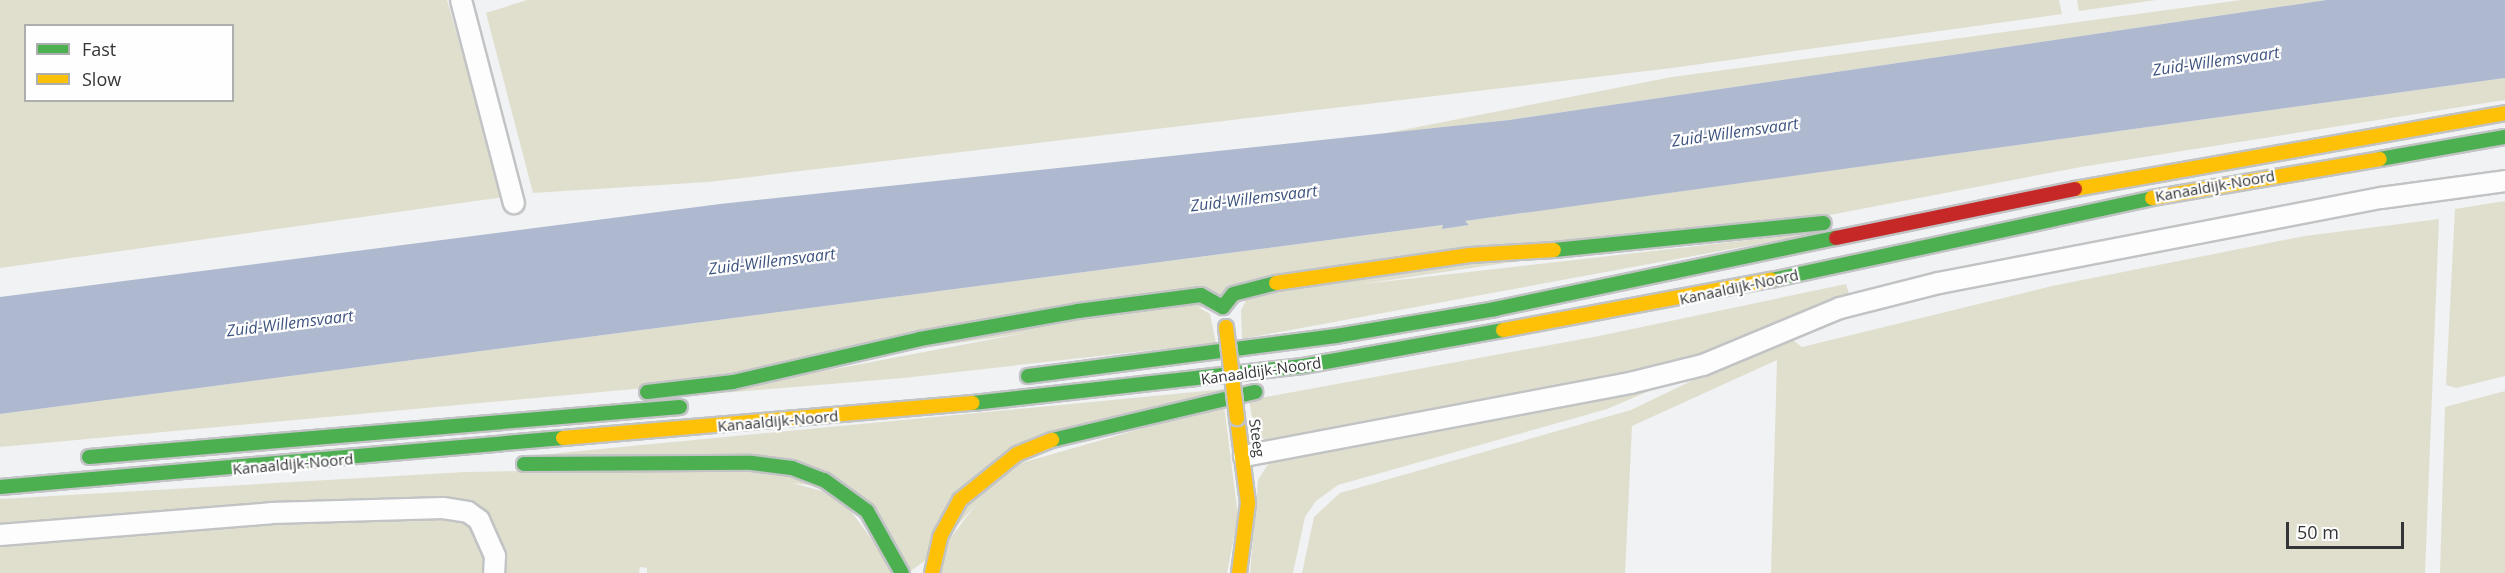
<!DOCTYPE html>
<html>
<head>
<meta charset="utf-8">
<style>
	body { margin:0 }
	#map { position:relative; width:2505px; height:573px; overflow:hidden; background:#f0f2f4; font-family:"Open Sans",sans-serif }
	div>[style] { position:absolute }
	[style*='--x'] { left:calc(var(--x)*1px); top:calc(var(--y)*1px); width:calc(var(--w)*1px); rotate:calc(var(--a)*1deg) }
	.green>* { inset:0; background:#e0dfce }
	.water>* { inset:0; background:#aeb9cf }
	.roads { filter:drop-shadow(2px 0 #c1c3c4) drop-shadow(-2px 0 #c1c3c4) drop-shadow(0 2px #c1c3c4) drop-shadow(0 -2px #c1c3c4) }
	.street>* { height:20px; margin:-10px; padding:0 10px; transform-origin:10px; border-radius:10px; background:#fdfdfd }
	.fast>* { height:14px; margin:-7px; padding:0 7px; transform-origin:7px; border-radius:7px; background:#4caf50 }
	.slow>* { height:14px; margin:-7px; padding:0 7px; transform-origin:7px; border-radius:7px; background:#ffc107 }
	.jam>* { height:14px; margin:-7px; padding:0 7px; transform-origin:7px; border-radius:7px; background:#c62828 }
	.bridges { filter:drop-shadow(2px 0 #c1c3c4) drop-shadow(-2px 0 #c1c3c4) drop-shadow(0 2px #c1c3c4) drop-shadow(0 -2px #c1c3c4) }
	.slow-bridge>* { height:14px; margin:-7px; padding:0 7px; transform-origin:7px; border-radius:7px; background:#ffc107 }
	span { translate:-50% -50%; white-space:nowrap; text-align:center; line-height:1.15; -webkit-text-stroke:4.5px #fefefe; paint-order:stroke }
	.street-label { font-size:15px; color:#343537 }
	.water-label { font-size:16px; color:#3d537f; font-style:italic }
	.legend { position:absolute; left:24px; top:24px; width:210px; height:78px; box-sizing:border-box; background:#fefefe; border:2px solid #adaeae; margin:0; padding:8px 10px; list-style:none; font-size:18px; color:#343537 }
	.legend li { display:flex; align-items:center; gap:12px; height:30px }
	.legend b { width:30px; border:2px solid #adaeae }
	.scale { position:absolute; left:2286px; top:522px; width:118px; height:27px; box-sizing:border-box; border:3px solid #343537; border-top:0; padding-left:8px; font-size:18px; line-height:21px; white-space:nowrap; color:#343537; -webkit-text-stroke:4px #fefefe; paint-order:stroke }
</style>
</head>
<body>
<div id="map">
	<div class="green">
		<i style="clip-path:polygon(evenodd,0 0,447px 0,504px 197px,0 268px,0 0,26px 26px,232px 26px,232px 100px,26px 100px,26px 26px)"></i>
		<i style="clip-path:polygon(527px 0,2059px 0,2062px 14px,1672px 68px,708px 182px,533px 193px,486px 13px)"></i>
		<i style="clip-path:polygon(2077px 0,2156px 0,2079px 11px)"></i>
		<i style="clip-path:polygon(2241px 0,2326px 0,1509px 120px,1382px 134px,1672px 77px)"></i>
		<i style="clip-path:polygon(2505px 78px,2505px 100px,2081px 167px,1814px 218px,656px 387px,0 447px,0 414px,1444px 225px,1443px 229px,1468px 225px,1464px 221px)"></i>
		<i style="clip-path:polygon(2505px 201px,2505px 376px,2456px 388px,2446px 385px,2455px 209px)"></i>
		<i style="clip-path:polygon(2439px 219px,2425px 573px,1771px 573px,1777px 360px,1632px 426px,1625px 573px,1302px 573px,1314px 517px,1340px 493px,1631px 410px,1786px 335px,1802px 347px,2052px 286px,2305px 236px)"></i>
		<i style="clip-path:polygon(1829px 231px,1242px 339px,1241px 310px,1248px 297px)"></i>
		<i style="clip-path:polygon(1846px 284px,1851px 300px,1665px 369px,1270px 442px,1255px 434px,1249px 400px,1599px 336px)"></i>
		<i style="clip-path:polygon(1189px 302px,1210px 314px,1216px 343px,903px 378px,697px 395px)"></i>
		<i style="clip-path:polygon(1668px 383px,1607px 409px,1338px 485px,1316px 501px,1305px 517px,1293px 573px,1250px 573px,1258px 480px,1272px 458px)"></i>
		<i style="clip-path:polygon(1247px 387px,1033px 441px,927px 559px,908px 573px,849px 489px,528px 456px)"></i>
		<i style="clip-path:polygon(2505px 391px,2505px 573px,2440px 573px,2445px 407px)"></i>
		<i style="clip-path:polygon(1224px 405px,1238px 516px,1227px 573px,938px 573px,942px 549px,1004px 468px)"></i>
		<i style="clip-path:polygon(733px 467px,840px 496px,896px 573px,647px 573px,647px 568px,640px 567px,639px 573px,504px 573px,481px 515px,0 529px,0 499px,465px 472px)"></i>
		<i style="clip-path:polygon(459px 516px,483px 536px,487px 573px,0 573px,0 540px,228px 522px)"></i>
	</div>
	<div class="water">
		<i style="clip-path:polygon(2326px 0,2505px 0,2505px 78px,1465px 221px,1469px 225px,1442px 229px,1443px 225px,0 414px,0 297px,720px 204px,1509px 120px)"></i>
	</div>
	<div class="roads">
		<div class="street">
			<i style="--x:461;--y:0;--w:210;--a:75.4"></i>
			<i style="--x:1244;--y:456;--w:393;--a:-10.7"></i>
			<i style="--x:1630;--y:383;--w:75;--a:-13.9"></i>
			<i style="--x:1703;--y:365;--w:148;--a:-22.6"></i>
			<i style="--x:1840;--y:308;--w:102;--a:-14.2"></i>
			<i style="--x:1939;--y:283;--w:450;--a:-10.9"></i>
			<i style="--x:2381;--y:198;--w:125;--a:-7.8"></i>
			<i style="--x:0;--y:535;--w:272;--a:-4.6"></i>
			<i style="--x:271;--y:513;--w:172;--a:-1.7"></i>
			<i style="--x:443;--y:508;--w:25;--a:9"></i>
			<i style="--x:468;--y:512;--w:14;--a:36"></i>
			<i style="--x:479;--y:520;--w:39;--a:66"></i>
			<i style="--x:495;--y:556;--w:17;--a:93"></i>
		</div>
		<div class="fast">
			<i style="--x:2380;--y:159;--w:127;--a:-10"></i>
			<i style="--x:1554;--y:250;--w:271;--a:-5.7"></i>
			<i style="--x:1771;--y:280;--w:390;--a:-12.1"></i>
			<i style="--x:1028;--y:376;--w:311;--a:-7.4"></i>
			<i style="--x:1336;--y:336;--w:161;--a:-9.6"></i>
			<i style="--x:1495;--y:309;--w:348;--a:-11.8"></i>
			<i style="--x:647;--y:392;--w:87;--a:-6.6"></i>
			<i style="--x:733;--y:382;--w:192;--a:-12.9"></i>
			<i style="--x:920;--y:339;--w:160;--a:-10"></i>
			<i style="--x:1078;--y:311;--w:124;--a:-7.4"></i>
			<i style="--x:1201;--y:295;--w:25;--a:29"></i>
			<i style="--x:1223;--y:307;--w:16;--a:-52"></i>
			<i style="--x:1233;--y:294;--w:44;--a:-14.3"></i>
			<i style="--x:973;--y:403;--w:332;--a:-6.4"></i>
			<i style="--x:1303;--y:366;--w:203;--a:-10.2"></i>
			<i style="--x:1052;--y:440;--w:209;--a:-13.3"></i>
			<i style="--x:89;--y:457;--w:593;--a:-4.84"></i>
			<i style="--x:524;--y:464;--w:228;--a:-0.3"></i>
			<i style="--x:752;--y:463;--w:40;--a:7.1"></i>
			<i style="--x:792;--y:468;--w:34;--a:21"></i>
			<i style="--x:824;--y:480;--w:53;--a:35.8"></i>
			<i style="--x:867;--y:511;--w:71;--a:60.6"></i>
			<i style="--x:0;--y:487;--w:565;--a:-4.97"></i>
		</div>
		<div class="slow">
			<i style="--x:2075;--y:189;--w:437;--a:-10"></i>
			<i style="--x:2152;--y:198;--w:231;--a:-9.7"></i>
			<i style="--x:1276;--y:283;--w:196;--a:-8.2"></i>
			<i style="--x:1470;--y:255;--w:84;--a:-3.4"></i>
			<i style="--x:1503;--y:330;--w:273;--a:-10.6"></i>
			<i style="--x:1237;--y:418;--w:86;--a:82.6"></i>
			<i style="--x:1248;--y:503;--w:71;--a:97.3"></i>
			<i style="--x:563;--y:438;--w:411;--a:-4.9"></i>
			<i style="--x:932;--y:573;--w:37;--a:-77"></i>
			<i style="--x:940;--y:537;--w:42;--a:-61.6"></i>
			<i style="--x:960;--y:500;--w:73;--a:-38.9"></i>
			<i style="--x:1017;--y:454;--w:38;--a:-22"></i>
		</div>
		<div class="jam">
			<i style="--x:1836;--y:238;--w:244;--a:-11.6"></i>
		</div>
	</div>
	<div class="bridges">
		<div class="slow-bridge">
			<i style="--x:1226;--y:327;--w:92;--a:83.1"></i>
		</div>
	</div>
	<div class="street-label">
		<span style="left:2215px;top:186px;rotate:-10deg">Kanaaldijk-Noord</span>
		<span style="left:1739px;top:287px;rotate:-12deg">Kanaaldijk-Noord</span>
		<span style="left:1261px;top:371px;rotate:-8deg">Kanaaldijk-Noord</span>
		<span style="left:778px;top:421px;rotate:-5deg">Kanaaldijk-Noord</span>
		<span style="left:1257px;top:438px;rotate:82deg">Steeg</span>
		<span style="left:293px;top:464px;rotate:-5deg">Kanaaldijk-Noord</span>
	</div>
	<div class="water-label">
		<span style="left:2216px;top:61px;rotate:-8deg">Zuid-Willemsvaart</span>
		<span style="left:1735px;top:132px;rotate:-8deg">Zuid-Willemsvaart</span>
		<span style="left:1254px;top:198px;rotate:-7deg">Zuid-Willemsvaart</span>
		<span style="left:772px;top:261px;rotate:-7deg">Zuid-Willemsvaart</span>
		<span style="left:290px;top:323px;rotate:-7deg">Zuid-Willemsvaart</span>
	</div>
	<ul class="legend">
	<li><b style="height:8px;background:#4caf50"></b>Fast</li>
	<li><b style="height:8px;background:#ffc107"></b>Slow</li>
	</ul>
	<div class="scale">50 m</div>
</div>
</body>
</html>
